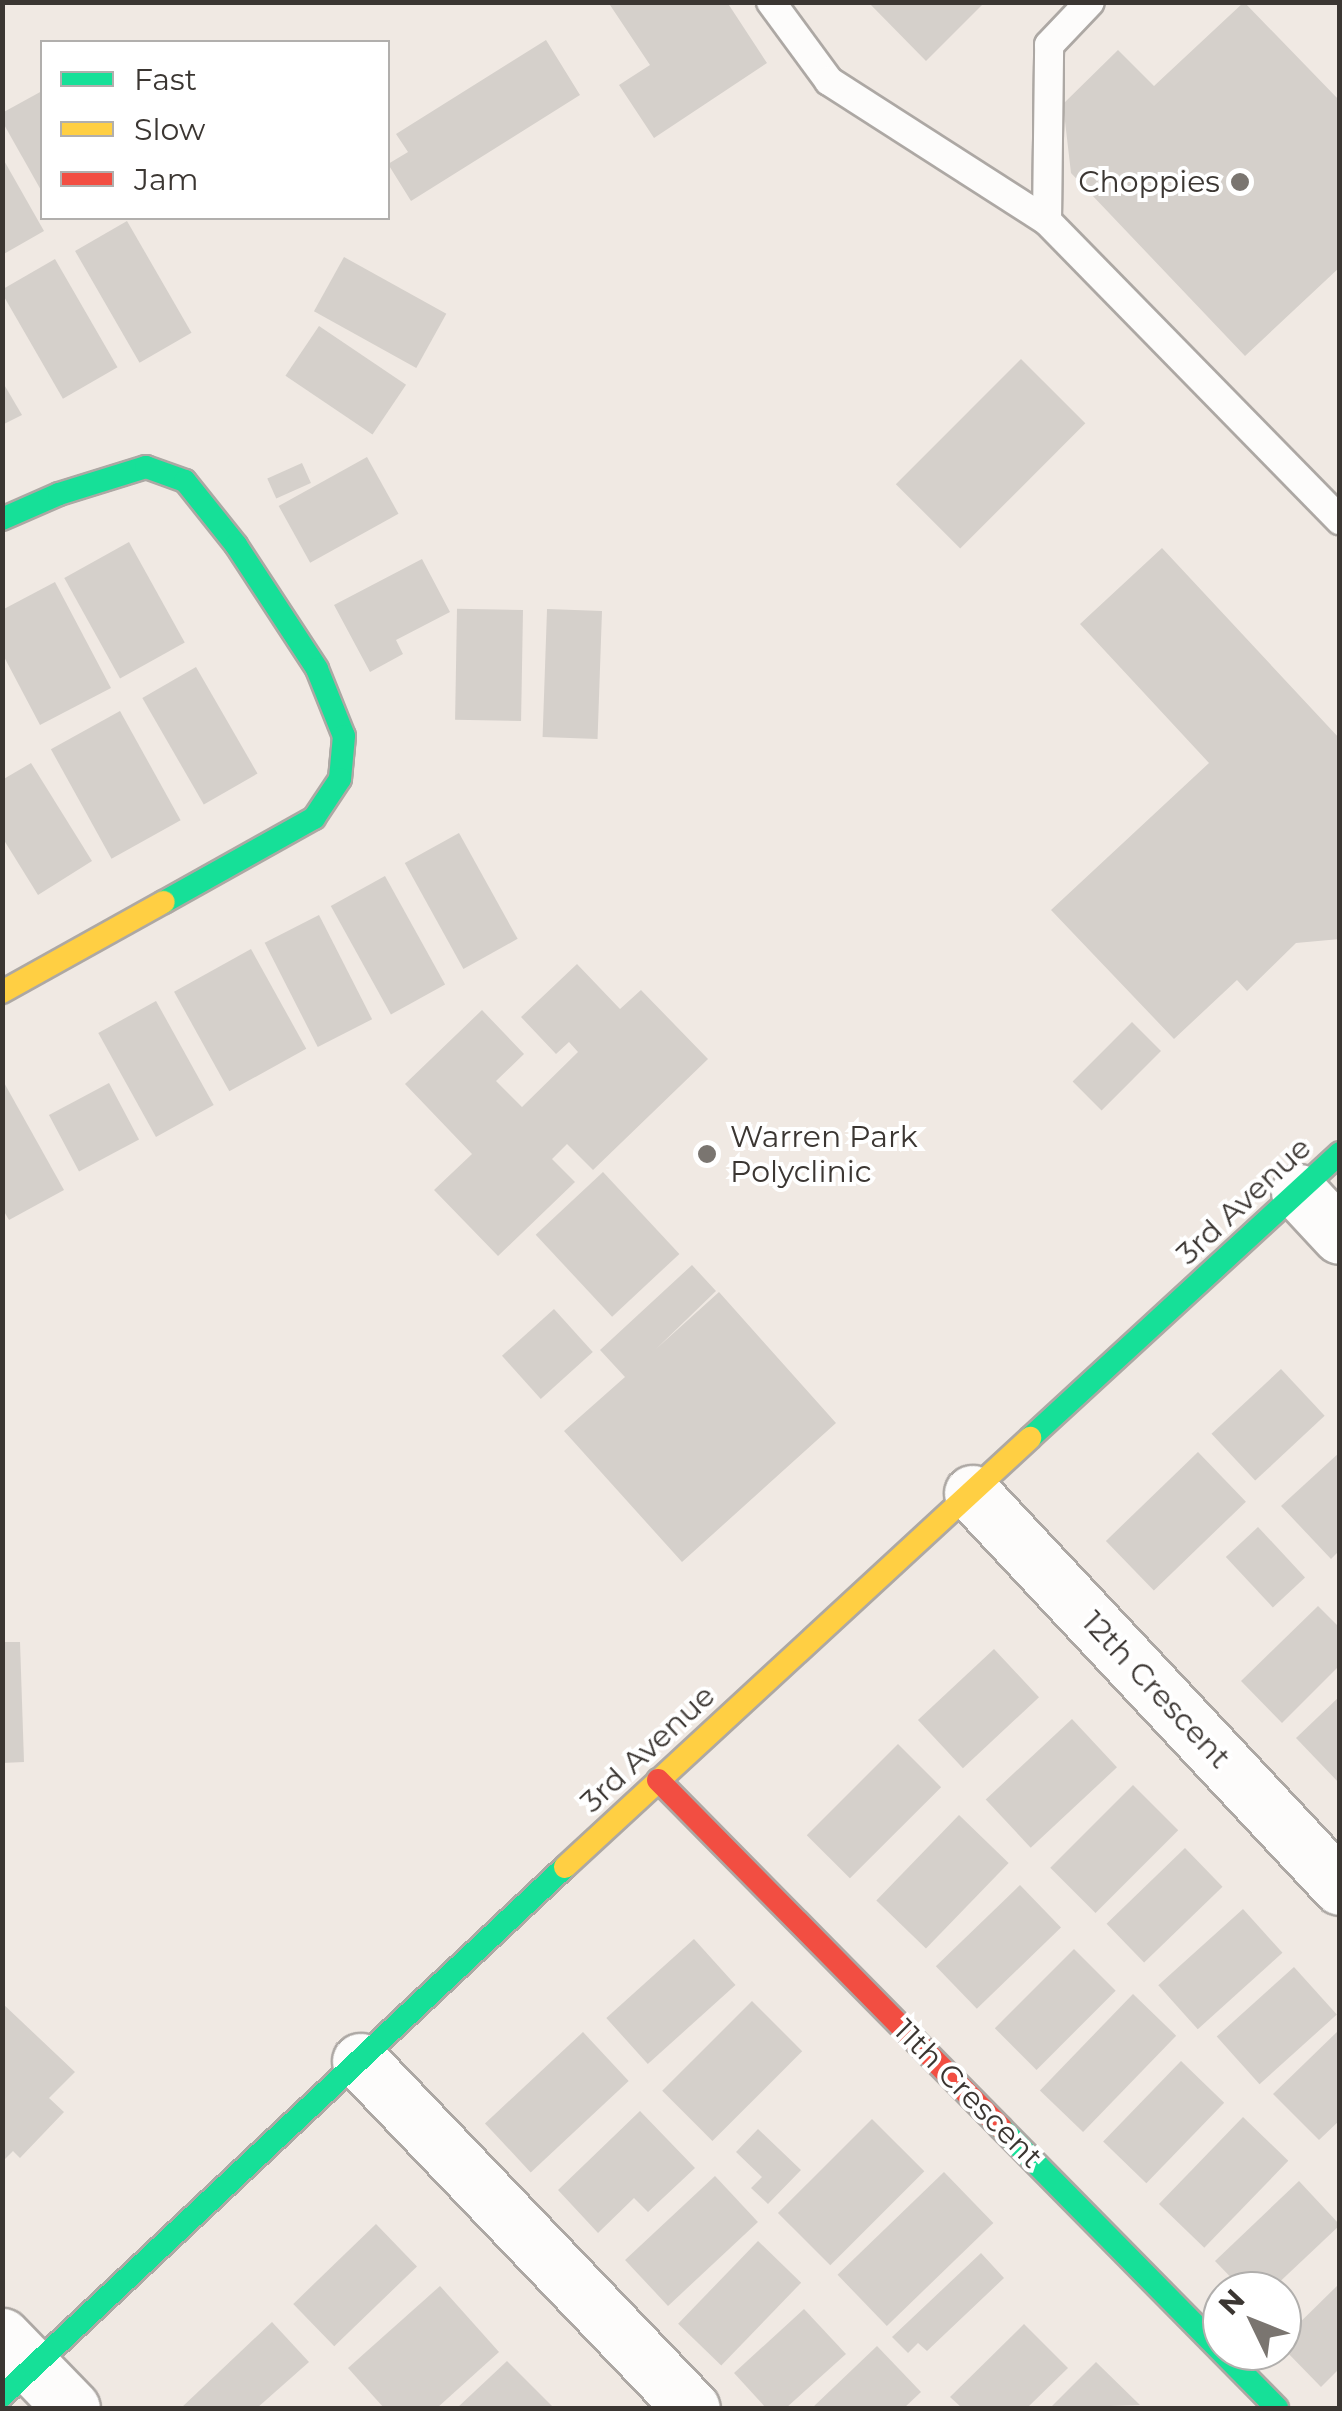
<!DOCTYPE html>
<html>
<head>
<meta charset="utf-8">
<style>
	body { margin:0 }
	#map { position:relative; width:1342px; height:2411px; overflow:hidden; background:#f0e9e3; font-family:Montserrat,sans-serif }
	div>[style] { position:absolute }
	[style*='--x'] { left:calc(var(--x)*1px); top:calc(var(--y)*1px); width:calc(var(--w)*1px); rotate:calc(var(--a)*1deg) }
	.building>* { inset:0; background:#d5d0cb; transform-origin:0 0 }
	.roads { filter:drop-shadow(2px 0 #ada8a4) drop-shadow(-2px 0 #ada8a4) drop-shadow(0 2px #ada8a4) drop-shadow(0 -2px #ada8a4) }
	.lane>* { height:28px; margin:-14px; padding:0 14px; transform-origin:14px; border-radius:14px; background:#fdfcfb }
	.street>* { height:55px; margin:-27.5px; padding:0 27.5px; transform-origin:27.5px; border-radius:27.5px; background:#fdfcfb }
	.fast>* { height:22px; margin:-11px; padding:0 11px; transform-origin:11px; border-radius:11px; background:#16e098 }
	.slow>* { height:22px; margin:-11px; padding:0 11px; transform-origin:11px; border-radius:11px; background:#ffcf43 }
	.jam>* { height:22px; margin:-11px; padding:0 11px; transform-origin:11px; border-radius:11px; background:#f24e42 }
	.dots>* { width:28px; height:28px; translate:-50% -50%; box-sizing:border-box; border:5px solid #fff; border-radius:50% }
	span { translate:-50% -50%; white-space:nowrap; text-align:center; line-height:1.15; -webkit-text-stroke:8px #fff; paint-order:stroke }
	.poi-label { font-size:30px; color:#3b3632 }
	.right { translate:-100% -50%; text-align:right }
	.left { translate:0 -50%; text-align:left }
	.street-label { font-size:30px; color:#3b3632 }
	.frame { position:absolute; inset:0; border:5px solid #3b3632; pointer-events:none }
	.legend { position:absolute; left:40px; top:40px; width:350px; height:180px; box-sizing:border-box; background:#fff; border:2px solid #b1afad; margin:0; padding:12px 18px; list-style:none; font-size:30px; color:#3b3632 }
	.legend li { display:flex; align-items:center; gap:20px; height:50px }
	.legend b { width:50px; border:2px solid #b1afad }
	.north { position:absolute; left:1202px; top:2271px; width:100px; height:100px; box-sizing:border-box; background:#fff; border:2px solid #b1afad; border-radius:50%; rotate:313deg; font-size:28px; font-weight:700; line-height:40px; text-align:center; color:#3b3632 }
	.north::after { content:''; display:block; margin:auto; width:35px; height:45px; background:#7a7570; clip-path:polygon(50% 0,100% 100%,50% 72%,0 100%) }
</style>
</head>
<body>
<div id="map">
	<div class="building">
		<i style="clip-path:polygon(608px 2px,727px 2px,767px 63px,654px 138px,619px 85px,650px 65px)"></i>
		<i style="clip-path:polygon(868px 2px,985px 2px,926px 61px)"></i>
		<i style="clip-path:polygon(1244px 2px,1340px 101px,1340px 267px,1245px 356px,1071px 173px,1063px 104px,1118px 50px,1154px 86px)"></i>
		<i style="clip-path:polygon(546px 40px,580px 95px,411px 201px,388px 164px,408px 152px,396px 134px)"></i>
		<i style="clip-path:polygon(42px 91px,42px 192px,2px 121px,2px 113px)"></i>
		<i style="clip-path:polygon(2px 157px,44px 231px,2px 255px)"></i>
		<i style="left:127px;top:221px;width:129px;height:60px;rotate:60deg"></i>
		<i style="left:344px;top:257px;width:117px;height:62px;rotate:29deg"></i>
		<i style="left:55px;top:259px;width:125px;height:63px;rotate:60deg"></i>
		<i style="left:319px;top:326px;width:105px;height:60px;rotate:34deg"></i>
		<i style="left:1021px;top:359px;width:91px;height:177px;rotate:45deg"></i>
		<i style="clip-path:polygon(2px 381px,22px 415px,2px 425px)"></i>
		<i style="left:367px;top:457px;width:65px;height:101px;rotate:61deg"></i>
		<i style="left:302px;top:463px;width:22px;height:38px;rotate:66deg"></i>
		<i style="left:129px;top:542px;width:115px;height:74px;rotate:61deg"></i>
		<i style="clip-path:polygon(1162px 548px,1340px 739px,1340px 939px,1296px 943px,1247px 991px,1237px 980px,1174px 1039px,1051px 910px,1209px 763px,1080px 624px)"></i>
		<i style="clip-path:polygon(422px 559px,450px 612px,396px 640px,403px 654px,370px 672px,334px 605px)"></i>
		<i style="clip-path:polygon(55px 582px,111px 688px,40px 725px,2px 653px,2px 610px)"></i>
		<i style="left:523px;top:610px;width:111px;height:66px;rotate:91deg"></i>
		<i style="left:602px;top:611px;width:128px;height:55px;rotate:92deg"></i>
		<i style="left:196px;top:667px;width:123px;height:62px;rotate:60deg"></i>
		<i style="left:120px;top:711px;width:125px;height:79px;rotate:61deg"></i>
		<i style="clip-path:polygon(31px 763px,92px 861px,38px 895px,2px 837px,2px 780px)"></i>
		<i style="left:459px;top:833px;width:121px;height:62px;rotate:61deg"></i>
		<i style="left:385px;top:876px;width:124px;height:62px;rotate:61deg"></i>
		<i style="left:319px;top:915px;width:117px;height:61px;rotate:63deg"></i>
		<i style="left:251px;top:949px;width:114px;height:88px;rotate:61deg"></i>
		<i style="clip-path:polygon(577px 964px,620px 1009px,641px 990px,708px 1059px,593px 1170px,567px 1144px,552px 1159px,575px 1182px,498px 1256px,434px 1190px,472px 1154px,405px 1084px,482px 1010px,524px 1054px,496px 1081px,522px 1107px,578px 1052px,569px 1042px,556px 1054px,521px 1017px)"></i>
		<i style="left:156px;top:1001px;width:119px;height:66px;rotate:61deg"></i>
		<i style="left:1132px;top:1022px;width:41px;height:84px;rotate:45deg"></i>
		<i style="clip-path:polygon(2px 1079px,64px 1190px,9px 1220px,2px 1208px)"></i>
		<i style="left:109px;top:1083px;width:64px;height:68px;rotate:62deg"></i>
		<i style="left:603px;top:1172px;width:112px;height:92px;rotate:47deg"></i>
		<i style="clip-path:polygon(692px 1265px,716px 1291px,656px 1349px,719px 1292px,836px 1423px,682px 1562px,564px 1431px,625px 1377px,600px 1350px)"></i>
		<i style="left:554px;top:1309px;width:58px;height:70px;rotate:48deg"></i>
		<i style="left:1281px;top:1369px;width:64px;height:95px;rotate:47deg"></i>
		<i style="left:1198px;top:1452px;width:69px;height:128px;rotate:46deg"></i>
		<i style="clip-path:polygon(1340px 1452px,1340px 1550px,1331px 1559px,1281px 1506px)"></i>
		<i style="left:1258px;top:1527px;width:69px;height:44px;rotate:47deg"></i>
		<i style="clip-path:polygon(1318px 1606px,1340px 1628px,1340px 1665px,1282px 1723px,1241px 1681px)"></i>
		<i style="clip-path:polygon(2px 1642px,20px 1642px,24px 1762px,2px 1763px)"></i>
		<i style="left:994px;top:1649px;width:66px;height:104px;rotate:47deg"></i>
		<i style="clip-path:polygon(1340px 1696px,1340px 1784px,1296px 1738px)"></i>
		<i style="left:1072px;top:1719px;width:66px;height:118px;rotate:47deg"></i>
		<i style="left:898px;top:1744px;width:61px;height:129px;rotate:45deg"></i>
		<i style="left:1133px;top:1785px;width:64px;height:117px;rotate:45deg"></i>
		<i style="left:959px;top:1815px;width:69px;height:119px;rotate:44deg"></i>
		<i style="left:1185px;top:1848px;width:54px;height:109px;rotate:46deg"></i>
		<i style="left:1020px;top:1885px;width:59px;height:117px;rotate:46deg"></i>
		<i style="left:1243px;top:1909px;width:59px;height:114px;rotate:48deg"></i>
		<i style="left:694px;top:1939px;width:62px;height:118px;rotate:48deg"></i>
		<i style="left:1074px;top:1949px;width:59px;height:112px;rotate:45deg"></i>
		<i style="left:1294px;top:1967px;width:64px;height:104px;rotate:48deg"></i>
		<i style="left:1133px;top:1994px;width:60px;height:134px;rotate:44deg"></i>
		<i style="left:752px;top:2001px;width:71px;height:127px;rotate:45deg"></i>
		<i style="clip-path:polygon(2px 2003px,75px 2072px,49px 2098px,64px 2112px,20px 2158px,13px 2151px,2px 2162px)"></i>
		<i style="clip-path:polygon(1340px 2029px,1340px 2120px,1319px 2140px,1273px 2094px)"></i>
		<i style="left:583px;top:2032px;width:67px;height:134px;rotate:47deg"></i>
		<i style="left:1181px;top:2061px;width:60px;height:112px;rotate:44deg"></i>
		<i style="clip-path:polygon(640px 2111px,695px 2168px,648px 2212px,634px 2198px,598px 2233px,558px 2190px)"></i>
		<i style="left:1243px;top:2117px;width:63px;height:121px;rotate:44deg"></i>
		<i style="left:872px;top:2119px;width:74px;height:133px;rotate:45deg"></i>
		<i style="clip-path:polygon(758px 2129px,801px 2170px,768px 2204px,751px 2188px,762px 2177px,736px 2152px)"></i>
		<i style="left:944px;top:2172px;width:71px;height:148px;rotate:46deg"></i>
		<i style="left:715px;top:2176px;width:63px;height:123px;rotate:47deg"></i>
		<i style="clip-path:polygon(1299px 2181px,1340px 2225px,1270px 2291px,1244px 2291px,1215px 2261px)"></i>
		<i style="left:376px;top:2224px;width:59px;height:115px;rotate:46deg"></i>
		<i style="left:758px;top:2241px;width:60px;height:115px;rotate:44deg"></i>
		<i style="clip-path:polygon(981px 2253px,1004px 2278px,927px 2351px,918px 2343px,908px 2353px,892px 2337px)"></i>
		<i style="clip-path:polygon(1340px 2283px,1340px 2368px,1321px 2387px,1282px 2347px,1282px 2340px)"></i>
		<i style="clip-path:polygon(440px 2286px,499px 2352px,437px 2408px,384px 2408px,348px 2368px)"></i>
		<i style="clip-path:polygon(804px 2309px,846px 2354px,786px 2408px,766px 2408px,734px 2373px)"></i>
		<i style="clip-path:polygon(272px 2322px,309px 2362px,257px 2408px,181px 2408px)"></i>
		<i style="clip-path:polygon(1024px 2324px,1068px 2368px,1027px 2408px,962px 2408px,950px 2397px)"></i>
		<i style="clip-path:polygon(877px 2346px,921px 2392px,904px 2408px,812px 2408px)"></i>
		<i style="clip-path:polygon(507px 2361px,554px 2408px,457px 2408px)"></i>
		<i style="clip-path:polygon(1096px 2362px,1140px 2405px,1050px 2408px)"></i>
	</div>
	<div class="roads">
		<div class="lane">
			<i style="--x:771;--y:2;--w:98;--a:53.7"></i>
			<i style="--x:829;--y:81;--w:259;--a:32.7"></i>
			<i style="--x:1047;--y:221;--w:419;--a:45.6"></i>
			<i style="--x:1047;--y:221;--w:176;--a:-89.3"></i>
			<i style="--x:1049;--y:45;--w:59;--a:-46.4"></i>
		</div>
		<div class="street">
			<i style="--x:1299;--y:1192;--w:60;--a:47"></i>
			<i style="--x:972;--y:1493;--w:539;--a:46.95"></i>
			<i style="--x:360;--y:2061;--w:480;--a:46.3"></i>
			<i style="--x:2;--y:2336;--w:100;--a:45.8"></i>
		</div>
		<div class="fast">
			<i style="--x:2;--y:519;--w:62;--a:-23.7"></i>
			<i style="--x:59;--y:494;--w:91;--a:-17.2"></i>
			<i style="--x:146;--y:467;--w:41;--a:19.7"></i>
			<i style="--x:185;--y:481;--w:82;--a:51.4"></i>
			<i style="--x:236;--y:545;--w:148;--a:56.8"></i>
			<i style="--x:317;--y:669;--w:72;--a:68.1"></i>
			<i style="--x:344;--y:736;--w:43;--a:95.3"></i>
			<i style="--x:340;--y:779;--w:47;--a:123.7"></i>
			<i style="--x:314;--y:818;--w:172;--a:150.8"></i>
			<i style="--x:1030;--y:1438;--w:421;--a:-42.6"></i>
			<i style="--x:1001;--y:2128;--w:393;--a:45.4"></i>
			<i style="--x:2;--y:2396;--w:773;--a:-43.22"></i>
		</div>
		<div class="slow">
			<i style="--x:2;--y:992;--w:185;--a:-29.1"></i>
			<i style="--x:565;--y:1867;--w:633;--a:-42.69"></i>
		</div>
		<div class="jam">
			<i style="--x:658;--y:1780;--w:489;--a:45.4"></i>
		</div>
	</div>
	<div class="dots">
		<i style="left:1240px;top:182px;background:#7a7570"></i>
		<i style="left:707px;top:1154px;background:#7a7570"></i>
	</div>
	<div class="poi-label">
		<span class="right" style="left:1220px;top:182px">Choppies</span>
		<span class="left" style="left:730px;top:1154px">Warren Park<br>Polyclinic</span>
	</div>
	<div class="street-label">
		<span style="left:1244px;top:1201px;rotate:-43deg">3rd Avenue</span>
		<span style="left:1156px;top:1690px;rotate:47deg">12th Crescent</span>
		<span style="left:648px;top:1749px;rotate:-43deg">3rd Avenue</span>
		<span style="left:968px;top:2094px;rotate:45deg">11th Crescent</span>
	</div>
	<div class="frame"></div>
	<ul class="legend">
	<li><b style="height:12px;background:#16e098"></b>Fast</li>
	<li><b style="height:12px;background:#ffcf43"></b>Slow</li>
	<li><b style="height:12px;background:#f24e42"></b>Jam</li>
	</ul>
	<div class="north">N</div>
</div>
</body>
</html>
